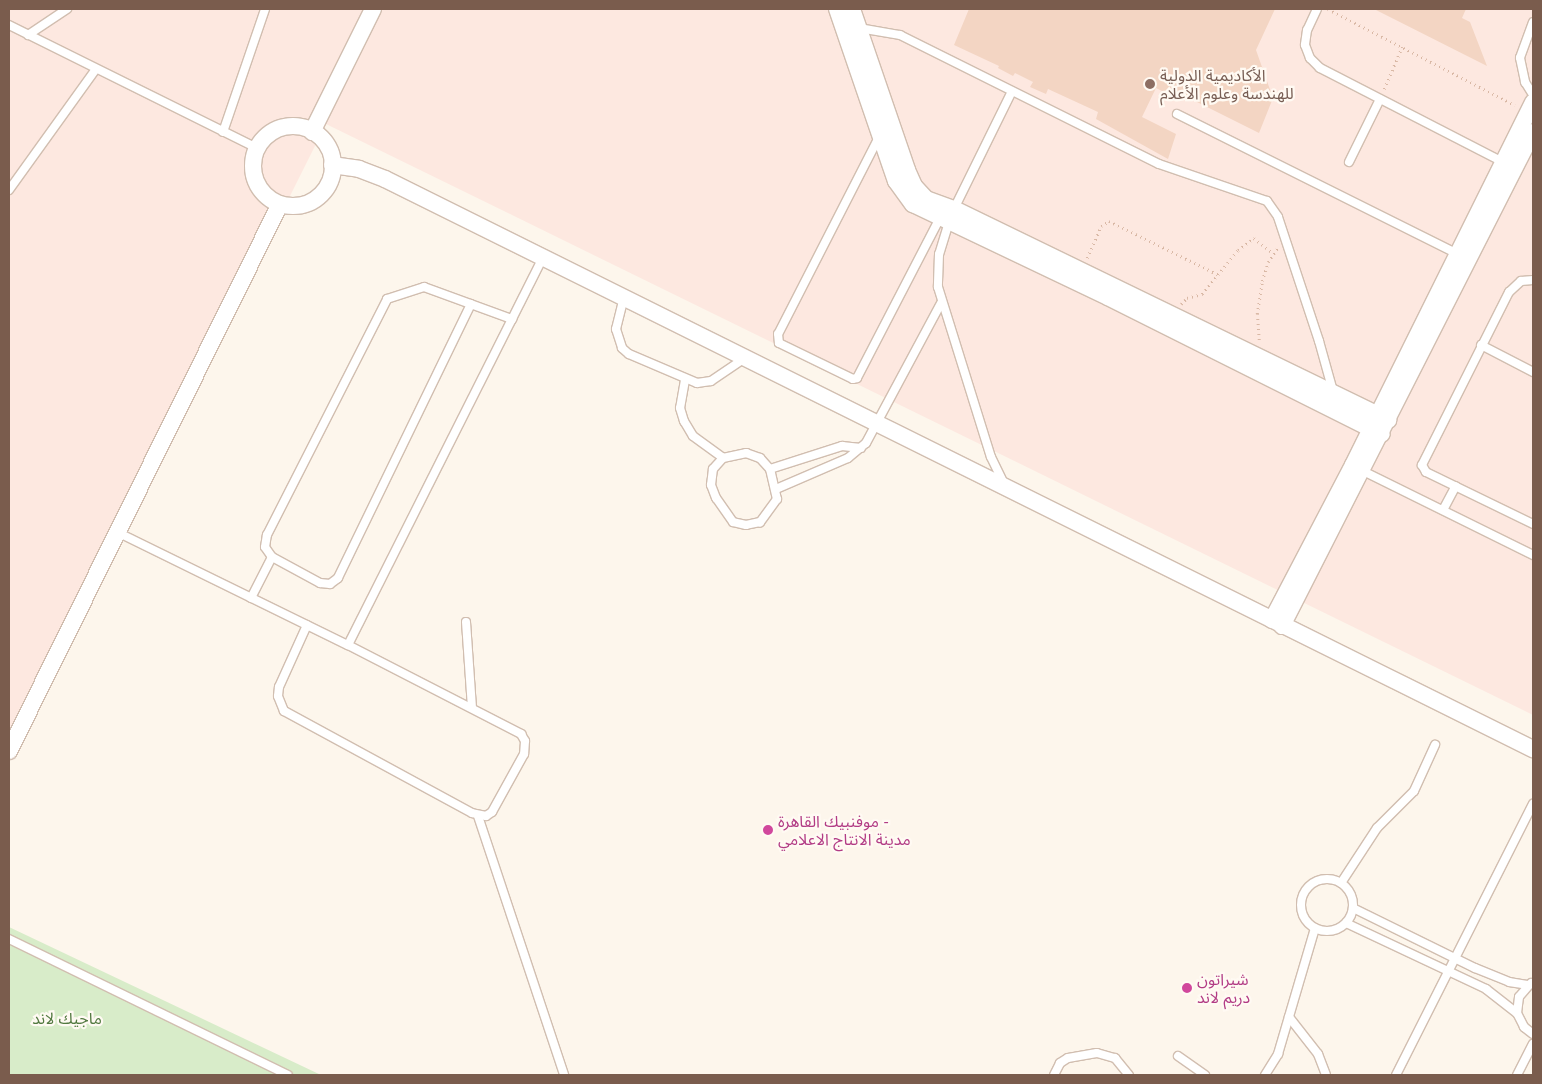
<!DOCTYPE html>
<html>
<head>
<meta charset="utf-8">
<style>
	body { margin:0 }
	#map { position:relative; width:1542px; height:1084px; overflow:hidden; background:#fdf6ec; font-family:"PT Sans","Noto Sans Arabic",sans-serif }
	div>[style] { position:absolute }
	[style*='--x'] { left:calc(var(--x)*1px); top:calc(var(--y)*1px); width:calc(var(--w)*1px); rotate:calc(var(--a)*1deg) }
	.commercial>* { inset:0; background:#fde8e0 }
	.green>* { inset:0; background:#d8ecc9 }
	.building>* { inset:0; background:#f3d5c3 }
	.path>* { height:2.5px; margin-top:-1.25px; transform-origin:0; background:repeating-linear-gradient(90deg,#d9b8a5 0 1px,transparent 0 5px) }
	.roads { filter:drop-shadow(1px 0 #d1beb0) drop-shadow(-1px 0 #d1beb0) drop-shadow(0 1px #d1beb0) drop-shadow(0 -1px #d1beb0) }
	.lane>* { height:8px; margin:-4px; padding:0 4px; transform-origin:4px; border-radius:4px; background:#fff }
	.lane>.ring { margin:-4px; padding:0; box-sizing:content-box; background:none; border:8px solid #fff; border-radius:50% }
	.street>* { height:16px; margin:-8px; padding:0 8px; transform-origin:8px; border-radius:8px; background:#fff }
	.street>.ring { margin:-8px; padding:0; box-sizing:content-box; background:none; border:16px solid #fff; border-radius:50% }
	.dots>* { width:14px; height:14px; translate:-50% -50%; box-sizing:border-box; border:2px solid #fffaf3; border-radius:50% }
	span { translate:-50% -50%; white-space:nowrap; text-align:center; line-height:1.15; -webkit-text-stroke:4.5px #fffaf3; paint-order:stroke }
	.education-label { font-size:16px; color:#785e54 }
	.left { translate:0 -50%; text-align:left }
	.hotel-label { font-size:16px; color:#b23c85 }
	.park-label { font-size:16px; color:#537a41 }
	.frame { position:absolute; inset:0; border:10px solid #7a5c4d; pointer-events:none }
</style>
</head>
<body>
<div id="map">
	<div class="commercial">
		<i style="clip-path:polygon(9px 9px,1533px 9px,1533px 715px,326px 124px,9px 758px)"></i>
	</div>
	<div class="green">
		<i style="clip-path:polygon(9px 927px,321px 1075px,9px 1075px)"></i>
	</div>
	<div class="building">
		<i style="clip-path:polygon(969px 9px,1275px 9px,1256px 50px,1273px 98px,1259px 133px,1173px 90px,1170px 95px,1156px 88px,1142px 117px,1176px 134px,1168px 159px,1096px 119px,1098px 112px,1048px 89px,1046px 94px,1030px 87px,1033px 82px,1015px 73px,1013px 76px,998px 68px,999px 66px,954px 45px)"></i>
		<i style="clip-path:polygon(1374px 9px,1466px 9px,1462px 18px,1470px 22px,1487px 66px)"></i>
	</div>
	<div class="path">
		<i style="--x:1328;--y:9;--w:210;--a:27.2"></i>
		<i style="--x:1384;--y:89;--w:46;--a:-66.8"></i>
		<i style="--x:1087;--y:258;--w:35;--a:-66"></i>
		<i style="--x:1101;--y:226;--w:9;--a:-32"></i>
		<i style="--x:1109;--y:221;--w:123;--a:26.1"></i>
		<i style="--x:1181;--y:304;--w:8;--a:-45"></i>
		<i style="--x:1187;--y:298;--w:16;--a:-15"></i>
		<i style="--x:1202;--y:294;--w:57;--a:-50.7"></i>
		<i style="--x:1238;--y:250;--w:20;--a:-37"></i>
		<i style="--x:1254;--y:238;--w:24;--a:38"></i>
		<i style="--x:1259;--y:340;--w:26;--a:-94"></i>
		<i style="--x:1257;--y:314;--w:33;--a:-81"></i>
		<i style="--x:1262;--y:281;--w:20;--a:-72"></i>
		<i style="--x:1268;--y:262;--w:18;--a:-56"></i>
	</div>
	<div class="roads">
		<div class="lane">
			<i style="--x:1317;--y:9;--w:23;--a:115"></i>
			<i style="--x:1307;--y:30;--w:15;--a:98"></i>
			<i style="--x:1305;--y:45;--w:14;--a:69"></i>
			<i style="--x:1310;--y:58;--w:14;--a:45"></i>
			<i style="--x:1320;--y:68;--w:206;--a:27.2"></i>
			<i style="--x:1533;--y:22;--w:38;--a:110"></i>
			<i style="--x:1520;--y:58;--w:25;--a:78"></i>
			<i style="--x:1525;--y:82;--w:15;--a:58"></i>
			<i style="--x:9;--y:25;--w:277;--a:26.4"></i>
			<i style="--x:859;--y:28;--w:42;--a:9.7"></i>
			<i style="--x:900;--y:35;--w:289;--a:26.5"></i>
			<i style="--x:1159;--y:164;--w:114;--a:18.9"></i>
			<i style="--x:1267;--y:201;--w:19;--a:55"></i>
			<i style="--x:1278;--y:217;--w:131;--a:71.7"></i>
			<i style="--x:1319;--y:341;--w:52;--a:74.4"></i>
			<i style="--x:28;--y:35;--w:47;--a:-33.7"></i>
			<i style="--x:1177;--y:114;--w:314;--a:26.5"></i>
			<i style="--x:223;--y:132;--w:130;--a:-71.1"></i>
			<i style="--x:879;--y:137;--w:221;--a:117.1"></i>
			<i style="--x:778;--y:334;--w:9;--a:84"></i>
			<i style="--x:779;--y:343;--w:82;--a:25.9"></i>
			<i style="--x:853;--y:379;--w:4;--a:-14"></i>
			<i style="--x:857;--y:378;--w:180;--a:-62.6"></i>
			<i style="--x:1349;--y:162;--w:70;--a:-63.8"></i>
			<i style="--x:9;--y:190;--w:149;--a:-54.3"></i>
			<i style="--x:954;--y:209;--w:131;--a:-63.8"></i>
			<i style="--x:949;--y:222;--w:34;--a:107"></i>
			<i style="--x:939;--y:254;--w:33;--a:92"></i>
			<i style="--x:938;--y:287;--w:178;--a:72.7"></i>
			<i style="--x:991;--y:457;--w:30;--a:64"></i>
			<i style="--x:1533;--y:280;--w:12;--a:175"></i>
			<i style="--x:1521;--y:281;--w:16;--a:137"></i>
			<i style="--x:1509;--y:292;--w:194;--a:116.7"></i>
			<i style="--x:1422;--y:465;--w:8;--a:60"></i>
			<i style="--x:1426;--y:472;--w:119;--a:25.9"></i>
			<i style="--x:624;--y:297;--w:33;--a:104"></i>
			<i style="--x:616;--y:329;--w:20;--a:72"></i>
			<i style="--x:622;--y:348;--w:9;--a:41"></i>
			<i style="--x:629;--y:354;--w:74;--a:23.1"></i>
			<i style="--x:697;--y:383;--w:14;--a:-8"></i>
			<i style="--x:711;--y:381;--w:41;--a:-34.1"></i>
			<i style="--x:471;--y:304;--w:305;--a:115.9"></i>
			<i style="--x:338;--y:578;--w:10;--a:143"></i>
			<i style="--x:330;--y:584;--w:10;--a:-174"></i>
			<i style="--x:320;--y:583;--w:55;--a:-151.6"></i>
			<i style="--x:272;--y:557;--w:12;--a:-125"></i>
			<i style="--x:265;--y:547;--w:12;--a:-81"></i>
			<i style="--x:267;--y:535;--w:265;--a:-63"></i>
			<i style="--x:387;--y:299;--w:39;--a:-18"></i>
			<i style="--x:424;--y:287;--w:94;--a:20"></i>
			<i style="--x:1481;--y:345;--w:59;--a:27.4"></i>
			<i style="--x:685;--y:380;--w:28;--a:100"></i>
			<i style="--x:680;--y:408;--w:14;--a:73"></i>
			<i style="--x:684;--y:421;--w:17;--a:59"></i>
			<i style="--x:693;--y:436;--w:37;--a:36"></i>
			<i style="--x:746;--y:453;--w:15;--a:20"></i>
			<i style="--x:760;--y:458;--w:15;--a:48"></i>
			<i style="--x:770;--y:469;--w:31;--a:77"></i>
			<i style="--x:777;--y:499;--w:29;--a:126"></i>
			<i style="--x:760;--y:522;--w:14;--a:168"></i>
			<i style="--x:746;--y:525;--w:13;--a:-167"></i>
			<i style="--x:733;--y:522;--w:29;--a:-125"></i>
			<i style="--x:716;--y:498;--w:14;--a:-111"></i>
			<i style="--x:711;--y:485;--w:16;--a:-83"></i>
			<i style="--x:713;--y:469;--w:15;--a:-48"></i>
			<i style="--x:723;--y:458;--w:24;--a:-12"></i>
			<i style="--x:770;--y:469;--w:76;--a:-17.7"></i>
			<i style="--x:842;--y:446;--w:19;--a:6"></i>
			<i style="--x:1363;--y:471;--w:190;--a:26.3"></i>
			<i style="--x:776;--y:489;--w:78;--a:-23.3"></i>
			<i style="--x:848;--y:458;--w:23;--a:-40"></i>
			<i style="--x:866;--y:443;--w:159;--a:-61.8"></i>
			<i style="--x:1443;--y:510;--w:27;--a:-62"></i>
			<i style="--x:117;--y:532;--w:257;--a:26.1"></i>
			<i style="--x:348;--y:645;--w:195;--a:27.2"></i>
			<i style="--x:521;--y:734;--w:8;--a:60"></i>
			<i style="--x:525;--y:741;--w:13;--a:94"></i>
			<i style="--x:524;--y:754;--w:66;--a:118.9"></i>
			<i style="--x:492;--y:812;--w:7;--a:146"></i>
			<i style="--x:486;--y:816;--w:14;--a:-168"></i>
			<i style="--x:472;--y:813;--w:214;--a:-151.5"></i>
			<i style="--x:284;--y:711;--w:16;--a:-112"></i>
			<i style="--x:278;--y:696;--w:9;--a:-84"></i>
			<i style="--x:279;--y:687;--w:68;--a:-65.7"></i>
			<i style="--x:251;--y:598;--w:46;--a:-62.9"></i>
			<i style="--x:466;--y:622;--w:85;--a:86"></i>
			<i style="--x:348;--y:645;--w:434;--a:-63.3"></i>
			<i style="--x:478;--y:816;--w:273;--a:71.6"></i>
			<i class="ring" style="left:1301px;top:879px;width:44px;height:44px"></i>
			<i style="--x:1341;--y:883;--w:66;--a:-56.8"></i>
			<i style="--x:1377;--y:828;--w:52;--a:-45"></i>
			<i style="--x:1414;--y:791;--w:51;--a:-65.5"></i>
			<i style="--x:1353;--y:908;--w:136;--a:26.2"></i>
			<i style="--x:1475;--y:968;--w:37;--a:22"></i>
			<i style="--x:1509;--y:982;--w:20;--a:9"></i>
			<i style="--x:1346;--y:923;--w:155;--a:25.2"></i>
			<i style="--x:1486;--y:989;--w:39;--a:38"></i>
			<i style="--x:9;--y:939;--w:310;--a:26"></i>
			<i style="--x:1531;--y:983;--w:18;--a:131"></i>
			<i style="--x:1519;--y:997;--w:16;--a:97"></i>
			<i style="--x:1517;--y:1013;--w:16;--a:63"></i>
			<i style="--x:1524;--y:1027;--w:11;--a:38"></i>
			<i style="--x:1289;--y:1017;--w:47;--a:51.9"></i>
			<i style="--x:1318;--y:1054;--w:22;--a:69"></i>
			<i style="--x:1178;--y:1056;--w:33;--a:35"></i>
			<i style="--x:1054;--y:1075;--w:13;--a:-63"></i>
			<i style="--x:1060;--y:1063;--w:9;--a:-32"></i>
			<i style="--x:1068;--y:1058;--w:29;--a:-10"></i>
			<i style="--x:1097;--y:1053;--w:19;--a:16"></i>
			<i style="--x:1115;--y:1058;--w:22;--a:51"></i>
			<i style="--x:1265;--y:1075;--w:25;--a:-58"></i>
			<i style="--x:1278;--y:1054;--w:131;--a:-73.6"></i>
			<i style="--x:1396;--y:1075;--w:304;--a:-63.2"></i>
			<i style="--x:1517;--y:1075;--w:35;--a:-63"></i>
		</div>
		<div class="street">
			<i style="--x:837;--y:9;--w:182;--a:71.1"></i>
			<i style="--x:896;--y:181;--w:29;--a:54"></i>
			<i style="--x:913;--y:204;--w:216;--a:25.5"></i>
			<i style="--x:1108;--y:297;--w:306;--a:26.6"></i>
			<i style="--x:852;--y:9;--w:170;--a:71.1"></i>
			<i style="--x:907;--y:170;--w:17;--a:66"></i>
			<i style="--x:914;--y:186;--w:18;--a:47"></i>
			<i style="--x:926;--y:199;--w:30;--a:20"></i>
			<i style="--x:954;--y:209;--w:483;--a:25.9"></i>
			<i class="ring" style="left:253px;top:126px;width:64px;height:64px"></i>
			<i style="--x:312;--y:132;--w:137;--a:-63.6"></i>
			<i style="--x:332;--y:165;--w:27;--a:8"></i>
			<i style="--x:359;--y:169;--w:28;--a:21"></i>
			<i style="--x:385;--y:179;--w:1282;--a:26.41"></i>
			<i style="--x:1272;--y:620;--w:175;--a:-62.4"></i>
			<i style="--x:1353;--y:465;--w:405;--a:-63.6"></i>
			<i style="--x:1282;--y:626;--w:554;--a:-63.07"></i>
			<i style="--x:9;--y:751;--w:610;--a:-63.64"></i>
		</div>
	</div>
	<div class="dots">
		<i style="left:1150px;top:84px;background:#8d6e63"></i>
		<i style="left:768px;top:830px;background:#d1479c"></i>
		<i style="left:1187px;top:988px;background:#d1479c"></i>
	</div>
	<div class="education-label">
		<span class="left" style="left:1160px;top:84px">الأكاديمية الدولية<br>للهندسة وعلوم الأعلام</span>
	</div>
	<div class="hotel-label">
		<span class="left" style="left:778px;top:830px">موفنبيك القاهرة -<br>مدينة الانتاج الاعلامي</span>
		<span class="left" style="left:1197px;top:988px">شيراتون<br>دريم لاند</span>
	</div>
	<div class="park-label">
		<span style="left:67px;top:1018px">ماجيك لاند</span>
	</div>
	<div class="frame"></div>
</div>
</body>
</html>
